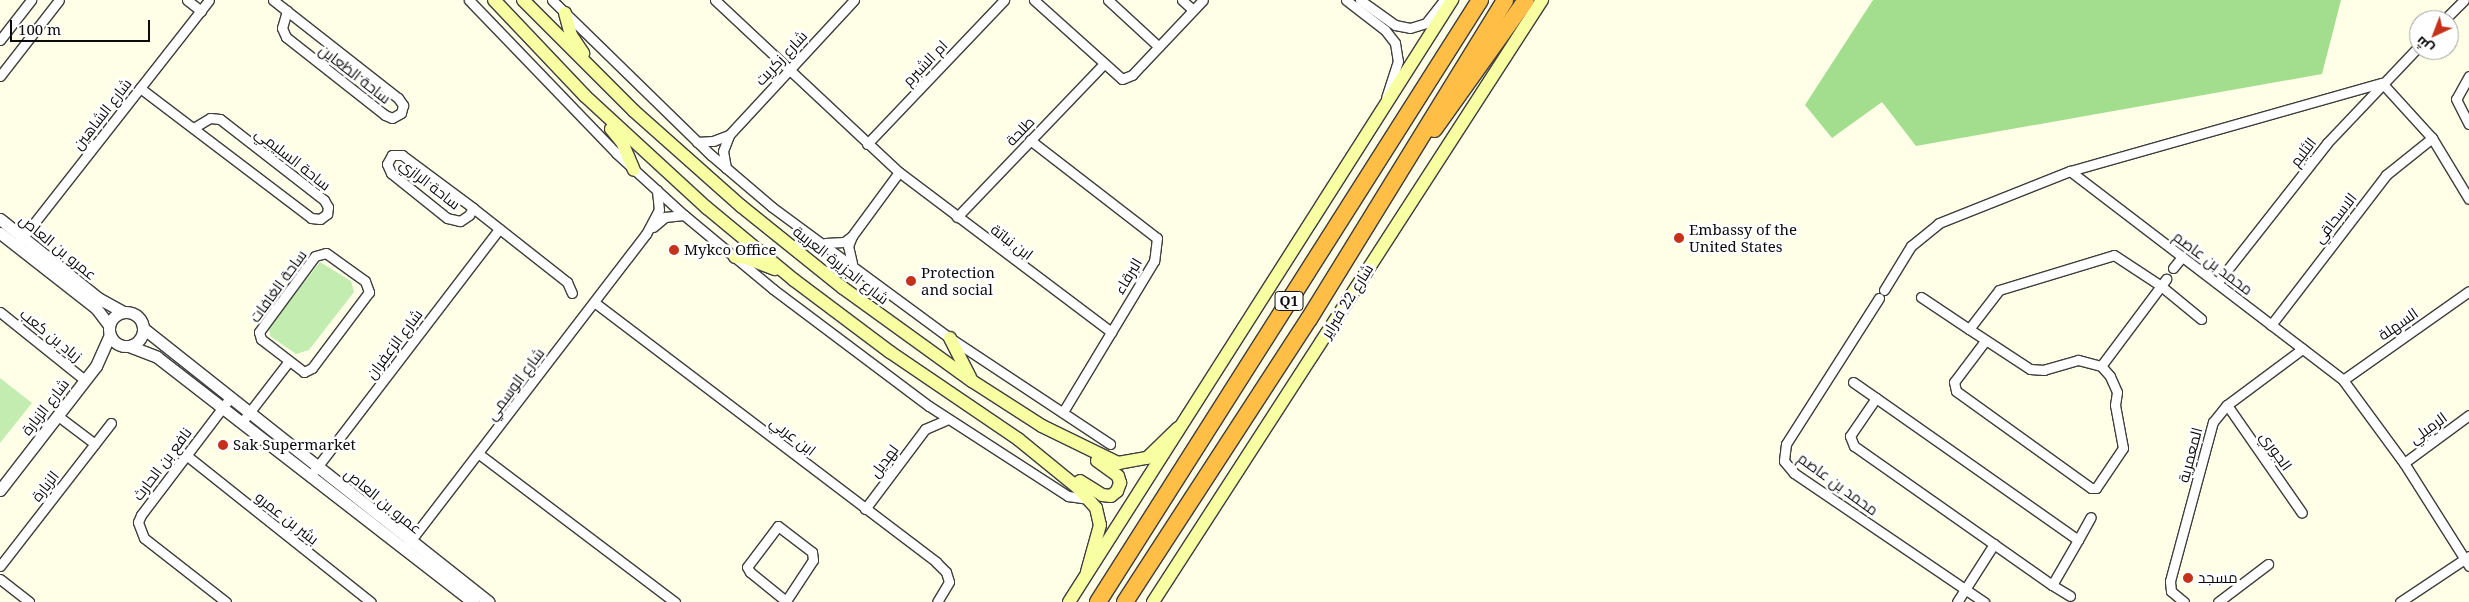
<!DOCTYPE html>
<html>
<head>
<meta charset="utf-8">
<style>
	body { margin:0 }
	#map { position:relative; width:2469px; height:602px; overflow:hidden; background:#ffffe8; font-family:"Noto Serif",Cairo,serif }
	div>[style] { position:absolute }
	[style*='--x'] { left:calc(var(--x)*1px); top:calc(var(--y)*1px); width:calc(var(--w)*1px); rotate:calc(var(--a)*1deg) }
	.green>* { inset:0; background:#c3ecb0 }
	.forest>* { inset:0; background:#a2de8e }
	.roads { filter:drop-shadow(1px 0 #3e3e3e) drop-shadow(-1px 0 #3e3e3e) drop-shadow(0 1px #3e3e3e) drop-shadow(0 -1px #3e3e3e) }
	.minor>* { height:9px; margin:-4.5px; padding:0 4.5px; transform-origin:4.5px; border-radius:4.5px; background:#fff }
	.tertiary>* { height:11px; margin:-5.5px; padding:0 5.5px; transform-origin:5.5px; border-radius:5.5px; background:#fff }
	.tertiary>.ring { margin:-5.5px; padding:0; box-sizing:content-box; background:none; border:11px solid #fff; border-radius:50% }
	.secondary>* { height:12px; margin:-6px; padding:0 6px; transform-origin:6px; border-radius:6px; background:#f8ffa3 }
	.motorway>* { height:16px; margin:-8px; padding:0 8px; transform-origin:8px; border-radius:8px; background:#ffbe46 }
	.dots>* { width:14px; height:14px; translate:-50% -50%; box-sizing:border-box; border:2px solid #fff; border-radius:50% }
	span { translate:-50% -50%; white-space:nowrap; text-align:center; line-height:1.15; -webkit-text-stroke:5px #fff; paint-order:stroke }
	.shield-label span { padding:1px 4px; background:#fff; border:1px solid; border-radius:4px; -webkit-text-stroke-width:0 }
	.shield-label { font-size:14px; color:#0b0b0b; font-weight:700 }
	.street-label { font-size:15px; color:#0b0b0b }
	.poi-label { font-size:15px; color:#0b0b0b }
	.left { translate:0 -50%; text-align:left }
	.north { position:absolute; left:2409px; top:10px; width:50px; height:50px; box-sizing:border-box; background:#fff; border:1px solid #9d9d9d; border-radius:50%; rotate:223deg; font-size:14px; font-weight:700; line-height:20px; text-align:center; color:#0b0b0b }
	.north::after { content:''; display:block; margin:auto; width:18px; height:22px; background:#c4321a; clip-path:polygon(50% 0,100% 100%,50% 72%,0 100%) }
	.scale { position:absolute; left:10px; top:20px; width:140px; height:22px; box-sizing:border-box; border:2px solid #0b0b0b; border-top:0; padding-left:6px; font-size:15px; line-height:18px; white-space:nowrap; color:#0b0b0b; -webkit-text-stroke:4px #fff; paint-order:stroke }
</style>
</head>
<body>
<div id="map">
	<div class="green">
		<i style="clip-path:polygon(320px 262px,351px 281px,354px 292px,309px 350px,296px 354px,270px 336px,269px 327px)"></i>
		<i style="clip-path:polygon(0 378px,32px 403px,0 443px)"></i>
	</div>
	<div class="forest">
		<i style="clip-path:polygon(1873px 0,2341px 0,2322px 74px,1916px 146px,1882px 102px,1832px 138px,1805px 105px)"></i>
	</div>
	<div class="roads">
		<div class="minor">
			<i style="--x:187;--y:0;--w:18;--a:38"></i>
			<i style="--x:273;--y:0;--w:18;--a:38"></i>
			<i style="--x:469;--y:0;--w:212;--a:46.1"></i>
			<i style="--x:616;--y:153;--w:92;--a:42.4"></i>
			<i style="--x:684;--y:215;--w:116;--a:39.7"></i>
			<i style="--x:773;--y:289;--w:195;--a:36.9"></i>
			<i style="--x:929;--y:406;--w:166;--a:32.9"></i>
			<i style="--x:1068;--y:496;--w:21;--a:8"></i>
			<i style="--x:552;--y:0;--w:222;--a:44.3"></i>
			<i style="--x:711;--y:155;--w:80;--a:40.4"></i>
			<i style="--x:772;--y:207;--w:221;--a:36.4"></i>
			<i style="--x:950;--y:338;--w:192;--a:33.5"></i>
			<i style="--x:715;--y:0;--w:252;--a:43.1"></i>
			<i style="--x:899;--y:172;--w:266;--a:37"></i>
			<i style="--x:1034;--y:0;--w:118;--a:41.9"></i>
			<i style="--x:1122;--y:79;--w:11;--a:-22"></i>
			<i style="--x:1132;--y:75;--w:103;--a:-46.6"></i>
			<i style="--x:1108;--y:0;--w:69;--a:42.7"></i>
			<i style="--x:1182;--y:0;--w:15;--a:42"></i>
			<i style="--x:1346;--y:0;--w:49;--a:37.6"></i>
			<i style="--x:1385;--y:30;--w:16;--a:52"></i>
			<i style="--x:1395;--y:43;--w:18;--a:81"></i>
			<i style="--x:1398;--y:61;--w:38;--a:108"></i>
			<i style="--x:1360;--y:0;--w:43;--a:35.5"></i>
			<i style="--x:1395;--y:25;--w:15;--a:11"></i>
			<i style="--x:1410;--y:28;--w:17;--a:-17"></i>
			<i style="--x:1426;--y:23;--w:29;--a:-52"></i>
			<i style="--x:287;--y:11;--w:141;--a:38.1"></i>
			<i style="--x:398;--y:98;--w:9;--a:54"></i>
			<i style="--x:403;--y:105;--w:8;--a:104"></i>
			<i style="--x:401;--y:113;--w:10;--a:151"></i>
			<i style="--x:392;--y:118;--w:8;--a:-157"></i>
			<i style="--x:385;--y:115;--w:126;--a:-141.8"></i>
			<i style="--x:286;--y:37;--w:10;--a:-114"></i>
			<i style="--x:282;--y:28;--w:18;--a:-74"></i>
			<i style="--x:2444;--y:20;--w:28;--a:-45"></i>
			<i style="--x:0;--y:40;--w:51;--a:-52.2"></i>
			<i style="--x:0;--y:76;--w:96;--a:-52.2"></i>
			<i style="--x:2469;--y:76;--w:26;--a:119"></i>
			<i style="--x:2456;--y:99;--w:28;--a:63"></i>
			<i style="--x:140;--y:88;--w:215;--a:37.2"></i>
			<i style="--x:311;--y:218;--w:9;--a:6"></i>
			<i style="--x:320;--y:219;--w:9;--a:-36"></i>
			<i style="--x:327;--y:214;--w:7;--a:-82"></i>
			<i style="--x:328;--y:207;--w:8;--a:-120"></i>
			<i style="--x:324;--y:200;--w:132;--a:-142.1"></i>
			<i style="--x:220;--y:119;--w:10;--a:-174"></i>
			<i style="--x:210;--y:118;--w:17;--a:149"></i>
			<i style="--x:1030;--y:140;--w:160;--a:37.7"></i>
			<i style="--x:1157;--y:238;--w:23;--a:97"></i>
			<i style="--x:1154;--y:261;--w:176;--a:121.1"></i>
			<i style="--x:697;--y:142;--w:16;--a:-4"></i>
			<i style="--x:713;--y:141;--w:17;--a:-21"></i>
			<i style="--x:867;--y:144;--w:199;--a:-46.4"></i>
			<i style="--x:392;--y:155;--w:10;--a:0"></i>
			<i style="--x:402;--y:155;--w:89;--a:36.7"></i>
			<i style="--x:473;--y:208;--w:8;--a:120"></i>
			<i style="--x:469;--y:215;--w:11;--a:146"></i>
			<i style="--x:460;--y:221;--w:13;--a:-167"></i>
			<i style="--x:447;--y:218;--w:72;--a:-141.2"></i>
			<i style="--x:391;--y:173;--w:10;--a:-114"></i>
			<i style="--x:387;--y:164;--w:10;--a:-61"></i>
			<i style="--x:726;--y:168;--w:17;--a:-100"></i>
			<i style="--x:723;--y:151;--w:17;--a:-69"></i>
			<i style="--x:729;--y:135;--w:184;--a:-47.2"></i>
			<i style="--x:2070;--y:171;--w:344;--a:37.4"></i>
			<i style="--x:2343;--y:380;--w:103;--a:53.7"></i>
			<i style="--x:2404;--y:463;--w:122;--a:57.7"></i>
			<i style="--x:473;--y:208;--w:120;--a:38.2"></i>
			<i style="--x:567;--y:282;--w:12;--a:66"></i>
			<i style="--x:957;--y:217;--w:211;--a:-46.2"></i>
			<i style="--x:653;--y:227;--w:16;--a:-40"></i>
			<i style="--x:665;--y:217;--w:19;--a:-6"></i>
			<i style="--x:20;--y:241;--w:306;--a:-51.9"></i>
			<i style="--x:825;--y:243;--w:19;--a:-3"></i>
			<i style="--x:844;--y:242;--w:10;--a:-37"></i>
			<i style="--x:326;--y:253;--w:48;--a:35.7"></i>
			<i style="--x:365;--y:281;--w:12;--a:70"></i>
			<i style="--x:369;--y:292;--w:95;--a:126.9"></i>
			<i style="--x:312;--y:368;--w:9;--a:153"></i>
			<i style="--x:304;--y:372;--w:54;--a:-142.5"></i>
			<i style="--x:261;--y:339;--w:7;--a:-106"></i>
			<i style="--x:259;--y:332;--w:94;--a:-53.6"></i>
			<i style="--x:315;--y:256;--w:11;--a:-15"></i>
			<i style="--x:852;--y:263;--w:17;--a:-103"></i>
			<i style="--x:848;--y:246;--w:11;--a:-68"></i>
			<i style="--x:852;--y:236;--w:79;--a:-53.7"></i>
			<i style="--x:2173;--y:268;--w:14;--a:-51"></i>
			<i style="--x:2217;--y:283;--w:178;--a:-51.8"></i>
			<i style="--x:2327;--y:143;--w:134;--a:-46.5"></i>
			<i style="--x:1884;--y:290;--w:52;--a:-58.5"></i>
			<i style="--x:1911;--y:246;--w:36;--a:-39"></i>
			<i style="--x:1939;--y:223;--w:141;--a:-21.7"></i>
			<i style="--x:2070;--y:171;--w:324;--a:-15.8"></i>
			<i style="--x:2382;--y:83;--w:74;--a:47.7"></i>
			<i style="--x:2432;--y:138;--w:71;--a:58.8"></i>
			<i style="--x:1921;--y:297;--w:58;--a:33.7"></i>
			<i style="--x:1879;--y:298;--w:173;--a:122.5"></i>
			<i style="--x:1786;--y:444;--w:17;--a:97"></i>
			<i style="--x:1784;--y:461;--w:16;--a:50"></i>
			<i style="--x:1794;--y:473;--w:230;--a:34.2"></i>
			<i style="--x:594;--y:302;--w:430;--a:37.2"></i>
			<i style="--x:936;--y:562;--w:14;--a:45"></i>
			<i style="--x:946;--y:572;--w:10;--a:73"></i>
			<i style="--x:949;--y:582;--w:23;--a:121"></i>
			<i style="--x:0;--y:312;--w:109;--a:38.7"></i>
			<i style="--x:2271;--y:325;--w:189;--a:-52.5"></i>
			<i style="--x:2386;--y:175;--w:59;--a:-38.8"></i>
			<i style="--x:1985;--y:341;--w:51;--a:127.1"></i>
			<i style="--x:1954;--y:382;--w:9;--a:77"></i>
			<i style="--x:1956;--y:391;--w:166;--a:35.7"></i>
			<i style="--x:2091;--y:488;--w:5;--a:0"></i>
			<i style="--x:2096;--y:488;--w:48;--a:-56"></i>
			<i style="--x:2123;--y:448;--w:44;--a:-100.5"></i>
			<i style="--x:2115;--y:405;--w:13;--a:-81"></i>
			<i style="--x:2117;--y:392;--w:17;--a:-114"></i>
			<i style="--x:2110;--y:376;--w:13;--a:-132"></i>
			<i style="--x:2101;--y:366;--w:24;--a:-165"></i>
			<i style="--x:2078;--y:360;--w:35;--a:164"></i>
			<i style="--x:2044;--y:370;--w:14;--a:-176"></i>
			<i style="--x:2030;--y:369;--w:73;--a:-146.7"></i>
			<i style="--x:1969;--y:329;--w:49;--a:-52.4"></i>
			<i style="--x:1999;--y:290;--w:120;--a:-16.9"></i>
			<i style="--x:2114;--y:255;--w:56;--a:33.4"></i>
			<i style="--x:2161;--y:286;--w:52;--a:39.5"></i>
			<i style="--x:2101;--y:366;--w:109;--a:-53.2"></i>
			<i style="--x:2343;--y:380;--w:154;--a:-35.2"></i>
			<i style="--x:1853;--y:382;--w:28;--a:35"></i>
			<i style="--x:1876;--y:398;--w:247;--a:35.1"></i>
			<i style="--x:2078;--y:540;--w:52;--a:120"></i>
			<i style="--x:2052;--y:585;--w:242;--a:-144.9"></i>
			<i style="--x:1854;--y:446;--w:11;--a:-112"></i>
			<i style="--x:1850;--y:436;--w:46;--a:-55.6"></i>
			<i style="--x:2227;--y:405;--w:131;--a:55.2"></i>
			<i style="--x:58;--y:416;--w:46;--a:37.1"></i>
			<i style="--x:242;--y:422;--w:77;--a:-52.4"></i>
			<i style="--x:479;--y:454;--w:246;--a:37.1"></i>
			<i style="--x:186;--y:455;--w:236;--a:38.5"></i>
			<i style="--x:2404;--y:463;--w:81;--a:-36.4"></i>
			<i style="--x:311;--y:475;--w:310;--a:-52.6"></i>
			<i style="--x:865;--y:509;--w:100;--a:-53.1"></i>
			<i style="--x:925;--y:429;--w:25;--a:-23"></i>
			<i style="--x:2078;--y:540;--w:26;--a:-61"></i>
			<i style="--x:408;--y:544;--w:391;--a:-52.5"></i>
			<i style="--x:646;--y:234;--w:27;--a:-62"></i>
			<i style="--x:659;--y:210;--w:20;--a:-96"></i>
			<i style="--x:0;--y:566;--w:181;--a:-52.2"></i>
			<i style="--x:0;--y:579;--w:37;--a:38"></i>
			<i style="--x:2052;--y:585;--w:21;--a:31"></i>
			<i style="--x:786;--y:601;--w:49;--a:-56.6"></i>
			<i style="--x:813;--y:560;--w:8;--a:-97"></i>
			<i style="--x:812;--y:552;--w:43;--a:-142.6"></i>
			<i style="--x:778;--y:526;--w:51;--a:127.1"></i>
			<i style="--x:747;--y:567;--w:6;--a:59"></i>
			<i style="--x:750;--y:572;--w:46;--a:38.9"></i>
			<i style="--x:786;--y:601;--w:1;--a:45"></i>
			<i style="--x:226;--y:602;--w:104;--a:-142"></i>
			<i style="--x:144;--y:538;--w:17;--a:-111"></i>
			<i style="--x:138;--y:522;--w:8;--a:-67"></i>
			<i style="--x:141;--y:515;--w:146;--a:-52.8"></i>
			<i style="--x:1957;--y:602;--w:69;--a:-57.5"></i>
			<i style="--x:2184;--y:602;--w:17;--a:-140"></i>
			<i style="--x:2171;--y:591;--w:10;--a:-96"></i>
			<i style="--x:2170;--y:581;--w:165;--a:-74.9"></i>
			<i style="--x:2213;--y:422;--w:22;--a:-51"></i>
			<i style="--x:2227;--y:405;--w:94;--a:-36.7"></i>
			<i style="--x:2218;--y:602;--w:63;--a:-37.2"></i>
			<i style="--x:2400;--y:602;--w:83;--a:-33.7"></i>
		</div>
		<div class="tertiary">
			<i style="--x:0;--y:219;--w:126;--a:38.9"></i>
			<i style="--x:98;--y:298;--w:29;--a:29"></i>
			<i style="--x:0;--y:233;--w:122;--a:38"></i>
			<i style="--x:96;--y:308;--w:21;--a:53"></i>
			<i class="ring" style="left:109px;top:312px;width:23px;height:23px"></i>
			<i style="--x:143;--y:328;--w:441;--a:38.4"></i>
			<i style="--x:129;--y:346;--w:30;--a:21"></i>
			<i style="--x:157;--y:357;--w:400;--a:37.8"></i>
			<i style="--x:0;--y:490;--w:157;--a:-52.3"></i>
			<i style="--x:96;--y:366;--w:34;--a:-66"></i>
		</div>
		<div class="secondary">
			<i style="--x:494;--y:0;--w:132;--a:46.5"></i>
			<i style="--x:585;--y:96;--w:166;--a:42.6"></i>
			<i style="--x:707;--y:208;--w:113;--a:39.6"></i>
			<i style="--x:794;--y:280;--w:120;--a:36.9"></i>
			<i style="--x:890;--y:352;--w:155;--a:34.2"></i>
			<i style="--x:1018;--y:439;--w:77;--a:39.2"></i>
			<i style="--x:1078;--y:488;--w:27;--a:48"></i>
			<i style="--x:1096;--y:508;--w:17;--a:77"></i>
			<i style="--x:1100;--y:525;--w:49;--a:105.5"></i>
			<i style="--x:523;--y:0;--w:157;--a:45"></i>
			<i style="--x:634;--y:111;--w:143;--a:41.6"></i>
			<i style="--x:741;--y:206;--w:131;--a:38.8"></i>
			<i style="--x:843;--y:288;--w:159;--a:35.8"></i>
			<i style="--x:972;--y:381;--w:83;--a:32.7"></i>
			<i style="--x:1042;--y:426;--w:85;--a:26"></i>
			<i style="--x:1118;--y:463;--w:29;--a:-10"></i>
			<i style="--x:1147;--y:458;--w:43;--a:-44.1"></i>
			<i style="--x:565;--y:13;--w:23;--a:75"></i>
			<i style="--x:571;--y:35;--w:22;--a:56"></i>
			<i style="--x:611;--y:129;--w:17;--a:50"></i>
			<i style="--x:622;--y:142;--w:30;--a:67"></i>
			<i style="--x:735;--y:257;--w:11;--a:5"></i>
			<i style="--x:746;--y:258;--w:31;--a:21"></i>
			<i style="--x:950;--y:338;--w:44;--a:62.9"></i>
			<i style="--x:1080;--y:481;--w:26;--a:32"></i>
			<i style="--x:1102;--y:495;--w:9;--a:6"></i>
			<i style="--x:1111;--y:496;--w:8;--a:-40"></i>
			<i style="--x:1117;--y:491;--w:9;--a:-69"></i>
			<i style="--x:1120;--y:483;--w:7;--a:-106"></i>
			<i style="--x:1118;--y:476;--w:26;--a:-144"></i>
			<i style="--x:1069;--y:602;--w:714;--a:-57.53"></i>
			<i style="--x:1153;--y:602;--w:717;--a:-57.13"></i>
		</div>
		<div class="motorway">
			<i style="--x:1434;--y:129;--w:158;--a:-54.5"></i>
			<i style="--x:1098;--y:602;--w:713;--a:-57.6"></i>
			<i style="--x:1125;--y:602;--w:338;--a:-57"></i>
			<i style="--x:1309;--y:319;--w:374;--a:-58.4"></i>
		</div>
	</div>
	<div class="dots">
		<i style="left:1679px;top:238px;background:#c4321a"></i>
		<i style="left:674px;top:250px;background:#c4321a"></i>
		<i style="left:911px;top:281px;background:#c4321a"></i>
		<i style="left:223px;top:445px;background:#c4321a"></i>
		<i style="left:2188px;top:578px;background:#c4321a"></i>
	</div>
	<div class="shield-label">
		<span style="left:1289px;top:301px">Q1</span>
	</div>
	<div class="street-label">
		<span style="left:781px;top:58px;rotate:-47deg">شارع زكريت</span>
		<span style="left:925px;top:63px;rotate:-46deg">ام الشبرم</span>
		<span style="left:355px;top:74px;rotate:38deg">ساحة الظعاين</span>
		<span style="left:102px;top:114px;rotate:-52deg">شارع الشاهين</span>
		<span style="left:1020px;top:131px;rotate:-46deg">طلحة</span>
		<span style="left:2303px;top:152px;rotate:-52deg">الثليم</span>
		<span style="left:293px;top:159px;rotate:38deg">ساحة السليمي</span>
		<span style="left:430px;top:184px;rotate:38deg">ساحة الرازي</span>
		<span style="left:2335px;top:218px;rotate:-52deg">الاسحاقي</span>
		<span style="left:1012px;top:242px;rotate:37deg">ابن نباتة</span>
		<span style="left:58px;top:247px;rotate:39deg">عمرو بن العاص</span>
		<span style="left:2213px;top:263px;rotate:37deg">محمد بن عاصم</span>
		<span style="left:841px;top:265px;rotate:38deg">شارع الجزيرة العربية</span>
		<span style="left:1128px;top:276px;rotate:-59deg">البرقاء</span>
		<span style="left:278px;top:286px;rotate:-54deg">ساحة الغافات</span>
		<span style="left:1347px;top:301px;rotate:-58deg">شارع 22 فبراير</span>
		<span style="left:2398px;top:324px;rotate:-35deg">السهلة</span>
		<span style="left:51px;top:335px;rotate:39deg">زياد بن كعب</span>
		<span style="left:394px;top:344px;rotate:-53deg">شارع الزعفران</span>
		<span style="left:515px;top:384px;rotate:-53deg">شارع الوسمي</span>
		<span style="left:45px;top:407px;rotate:-52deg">شارع الزبارة</span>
		<span style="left:2428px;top:428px;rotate:-36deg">الرميلي</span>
		<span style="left:793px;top:436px;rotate:38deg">ابن عربي</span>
		<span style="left:2276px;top:451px;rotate:55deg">الجوري</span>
		<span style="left:2190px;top:455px;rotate:-75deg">المعمرية</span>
		<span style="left:884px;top:461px;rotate:-53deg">لهديل</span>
		<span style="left:162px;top:464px;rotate:-53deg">نافع بن الحارث</span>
		<span style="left:1838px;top:484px;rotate:36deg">محمد بن عاصم</span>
		<span style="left:45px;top:486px;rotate:-52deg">الزبارة</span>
		<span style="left:383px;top:501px;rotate:39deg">عمرو بن العاص</span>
		<span style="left:287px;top:518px;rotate:38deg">بشر بن عمرو</span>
	</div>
	<div class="poi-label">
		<span class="left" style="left:1689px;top:238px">Embassy of the<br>United States</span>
		<span class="left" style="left:684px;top:250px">Mykco Office</span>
		<span class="left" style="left:921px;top:281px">Protection<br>and social</span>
		<span class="left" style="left:233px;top:445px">Sak Supermarket</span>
		<span class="left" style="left:2198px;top:578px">مسجد</span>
	</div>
	<div class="north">ش</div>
	<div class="scale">100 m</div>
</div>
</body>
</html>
